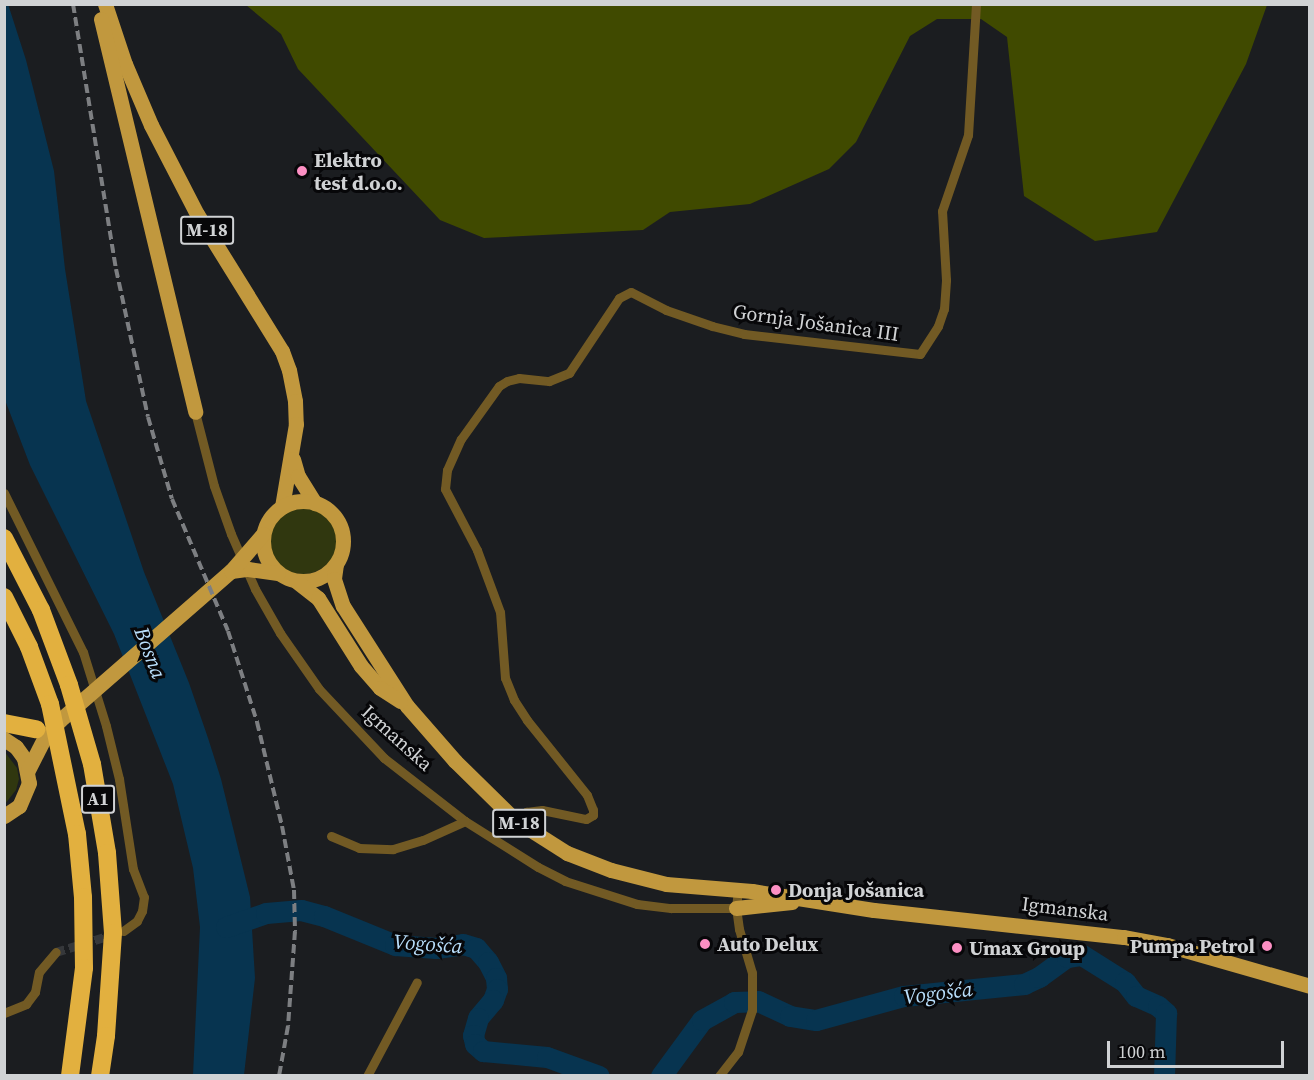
<!DOCTYPE html>
<html>
<head>
<meta charset="utf-8">
<style>
	body { margin:0 }
	#map { position:relative; width:1314px; height:1080px; overflow:hidden; background:#1b1d20; font-family:"Source Serif 4",serif }
	div>[style] { position:absolute }
	[style*='--x'] { left:calc(var(--x)*1px); top:calc(var(--y)*1px); width:calc(var(--w)*1px); rotate:calc(var(--a)*1deg) }
	.green>* { inset:0; background:#30370f }
	.round { border-radius:50% }
	.forest>* { inset:0; background:#404a00 }
	.water>* { inset:0; background:#073450 }
	.river>* { height:21px; margin:-10.5px; padding:0 10.5px; transform-origin:10.5px; border-radius:10.5px; background:#073450 }
	.minor-tunnel>* { height:9px; margin-top:-4.5px; transform-origin:0; background:repeating-linear-gradient(90deg,#36383b 0 9px,transparent 0 13.5px) }
	.minor>* { height:9px; margin:-4.5px; padding:0 4.5px; transform-origin:4.5px; border-radius:4.5px; background:#725a24 }
	.primary>* { height:15px; margin:-7.5px; padding:0 7.5px; transform-origin:7.5px; border-radius:7.5px; background:#c1983e }
	.primary>.ring { margin:-7.5px; padding:0; box-sizing:content-box; background:none; border:15px solid #c1983e; border-radius:50% }
	.motorway>* { height:18px; margin:-9px; padding:0 9px; transform-origin:9px; border-radius:9px; background:#e2b03f }
	.rail>* { height:4px; margin-top:-2px; transform-origin:0; background:repeating-linear-gradient(90deg,#7d7f82 0 9px,transparent 0 13.5px) }
	.dots>* { width:16px; height:16px; translate:-50% -50%; box-sizing:border-box; border:3px solid #070709; border-radius:50% }
	span { translate:-50% -50%; white-space:nowrap; text-align:center; line-height:1.15; -webkit-text-stroke:6px #070709; paint-order:stroke }
	.shield-label span { padding:2px 4px; background:#070709; border:2px solid; border-radius:4px; -webkit-text-stroke-width:0 }
	.shield-label { font-size:18px; color:#d0d2d4; font-weight:700 }
	.poi-label { font-size:20px; color:#d0d2d4; font-weight:700 }
	.left { translate:0 -50%; text-align:left }
	.right { translate:-100% -50%; text-align:right }
	.street-label { font-size:20px; color:#d0d2d4 }
	.water-label { font-size:21px; color:#b8defb; font-style:italic }
	.frame { position:absolute; inset:0; border:6px solid #d0d2d4; pointer-events:none }
	.scale { position:absolute; left:1107px; top:1041px; width:177px; height:27px; box-sizing:border-box; border:3px solid #d0d2d4; border-top:0; padding-left:8px; font-size:18px; line-height:21px; white-space:nowrap; color:#d0d2d4; -webkit-text-stroke:4px #070709; paint-order:stroke }
</style>
</head>
<body>
<div id="map">
	<div class="green">
		<i class="round" style="left:269px;top:506px;width:68px;height:68px"></i>
		<i style="clip-path:polygon(4px 751px,17px 768px,19px 779px,16px 790px,5px 804px)"></i>
	</div>
	<div class="forest">
		<i style="clip-path:polygon(246px 5px,1267px 5px,1246px 64px,1157px 232px,1095px 241px,1024px 196px,1007px 37px,981px 19px,937px 19px,910px 36px,856px 142px,829px 169px,750px 204px,670px 212px,643px 230px,484px 238px,440px 220px,298px 69px,281px 34px)"></i>
	</div>
	<div class="water">
		<i style="clip-path:polygon(8px 4px,26px 60px,54px 171px,65px 269px,86px 401px,144px 572px,189px 683px,208px 738px,221px 779px,250px 897px,255px 978px,244px 1075px,193px 1075px,200px 927px,193px 868px,173px 784px,114px 634px,30px 465px,5px 400px,4px 5px)"></i>
	</div>
	<div class="river">
		<i style="--x:226;--y:927;--w:42;--a:-19.3"></i>
		<i style="--x:266;--y:913;--w:35;--a:-5"></i>
		<i style="--x:301;--y:910;--w:24;--a:15"></i>
		<i style="--x:324;--y:916;--w:77;--a:22.2"></i>
		<i style="--x:395;--y:945;--w:41;--a:4.2"></i>
		<i style="--x:436;--y:948;--w:27;--a:-8"></i>
		<i style="--x:463;--y:944;--w:14;--a:17"></i>
		<i style="--x:476;--y:948;--w:18;--a:49"></i>
		<i style="--x:488;--y:962;--w:18;--a:63"></i>
		<i style="--x:496;--y:978;--w:11;--a:85"></i>
		<i style="--x:497;--y:989;--w:12;--a:110"></i>
		<i style="--x:493;--y:1000;--w:23;--a:130"></i>
		<i style="--x:478;--y:1018;--w:18;--a:106"></i>
		<i style="--x:473;--y:1035;--w:9;--a:77"></i>
		<i style="--x:475;--y:1044;--w:11;--a:41"></i>
		<i style="--x:483;--y:1051;--w:64;--a:5.4"></i>
		<i style="--x:547;--y:1057;--w:55;--a:20.1"></i>
		<i style="--x:661;--y:1076;--w:69;--a:-53.8"></i>
		<i style="--x:702;--y:1020;--w:37;--a:-29"></i>
		<i style="--x:734;--y:1002;--w:24;--a:-2"></i>
		<i style="--x:758;--y:1001;--w:35;--a:25"></i>
		<i style="--x:790;--y:1016;--w:26;--a:9"></i>
		<i style="--x:816;--y:1020;--w:91;--a:-15.3"></i>
		<i style="--x:904;--y:996;--w:121;--a:-5.7"></i>
		<i style="--x:1024;--y:984;--w:17;--a:-25"></i>
		<i style="--x:1039;--y:977;--w:34;--a:-36"></i>
		<i style="--x:1067;--y:957;--w:15;--a:-8"></i>
		<i style="--x:1082;--y:955;--w:51;--a:32.1"></i>
		<i style="--x:1125;--y:982;--w:18;--a:52"></i>
		<i style="--x:1136;--y:996;--w:24;--a:24"></i>
		<i style="--x:1158;--y:1006;--w:11;--a:41"></i>
		<i style="--x:1166;--y:1013;--w:63;--a:91.8"></i>
	</div>
	<div class="minor-tunnel">
		<i style="--x:56;--y:952;--w:61;--a:-17.2"></i>
	</div>
	<div class="minor">
		<i style="--x:195;--y:412;--w:76;--a:75.6"></i>
		<i style="--x:214;--y:486;--w:51;--a:70.5"></i>
		<i style="--x:231;--y:534;--w:60;--a:66.4"></i>
		<i style="--x:255;--y:589;--w:51;--a:60.4"></i>
		<i style="--x:280;--y:633;--w:68;--a:55.1"></i>
		<i style="--x:319;--y:689;--w:95;--a:46.7"></i>
		<i style="--x:384;--y:758;--w:103;--a:37.9"></i>
		<i style="--x:465;--y:821;--w:86;--a:32.2"></i>
		<i style="--x:538;--y:867;--w:30;--a:27"></i>
		<i style="--x:565;--y:881;--w:76;--a:17.7"></i>
		<i style="--x:637;--y:904;--w:34;--a:7"></i>
		<i style="--x:671;--y:908;--w:65;--a:0"></i>
		<i style="--x:4;--y:493;--w:178;--a:63.6"></i>
		<i style="--x:83;--y:652;--w:77;--a:72.7"></i>
		<i style="--x:106;--y:726;--w:55;--a:76.2"></i>
		<i style="--x:119;--y:779;--w:91;--a:81.2"></i>
		<i style="--x:133;--y:869;--w:30;--a:69"></i>
		<i style="--x:144;--y:897;--w:14;--a:98"></i>
		<i style="--x:142;--y:911;--w:11;--a:117"></i>
		<i style="--x:137;--y:921;--w:17;--a:144"></i>
		<i style="--x:515;--y:820;--w:14;--a:-36"></i>
		<i style="--x:526;--y:812;--w:16;--a:-7"></i>
		<i style="--x:542;--y:810;--w:45;--a:11.6"></i>
		<i style="--x:586;--y:819;--w:8;--a:-30"></i>
		<i style="--x:593;--y:815;--w:5;--a:-90"></i>
		<i style="--x:593;--y:810;--w:16;--a:-112"></i>
		<i style="--x:587;--y:795;--w:96;--a:-128.7"></i>
		<i style="--x:527;--y:720;--w:24;--a:-123"></i>
		<i style="--x:514;--y:700;--w:24;--a:-112"></i>
		<i style="--x:505;--y:678;--w:66;--a:-94.3"></i>
		<i style="--x:500;--y:612;--w:66;--a:-110.4"></i>
		<i style="--x:477;--y:550;--w:69;--a:-117.7"></i>
		<i style="--x:445;--y:489;--w:19;--a:-84"></i>
		<i style="--x:447;--y:470;--w:34;--a:-66"></i>
		<i style="--x:461;--y:439;--w:65;--a:-54.4"></i>
		<i style="--x:499;--y:386;--w:9;--a:-32"></i>
		<i style="--x:507;--y:381;--w:12;--a:-14"></i>
		<i style="--x:519;--y:378;--w:30;--a:6"></i>
		<i style="--x:549;--y:381;--w:22;--a:-22"></i>
		<i style="--x:569;--y:373;--w:90;--a:-56.3"></i>
		<i style="--x:619;--y:298;--w:13;--a:-27"></i>
		<i style="--x:631;--y:292;--w:39;--a:27"></i>
		<i style="--x:666;--y:310;--w:49;--a:19.2"></i>
		<i style="--x:712;--y:326;--w:33;--a:14"></i>
		<i style="--x:744;--y:334;--w:177;--a:6.5"></i>
		<i style="--x:920;--y:354;--w:33;--a:-57"></i>
		<i style="--x:938;--y:326;--w:18;--a:-71"></i>
		<i style="--x:944;--y:309;--w:29;--a:-86"></i>
		<i style="--x:946;--y:280;--w:69;--a:-93.3"></i>
		<i style="--x:942;--y:211;--w:80;--a:-71.1"></i>
		<i style="--x:968;--y:135;--w:131;--a:-86.5"></i>
		<i style="--x:331;--y:836;--w:30;--a:23"></i>
		<i style="--x:359;--y:848;--w:34;--a:2"></i>
		<i style="--x:393;--y:849;--w:31;--a:-17"></i>
		<i style="--x:423;--y:840;--w:46;--a:-24.3"></i>
		<i style="--x:4;--y:1013;--w:24;--a:-22"></i>
		<i style="--x:26;--y:1004;--w:15;--a:-53"></i>
		<i style="--x:35;--y:992;--w:20;--a:-79"></i>
		<i style="--x:39;--y:972;--w:26;--a:-50"></i>
		<i style="--x:367;--y:1076;--w:106;--a:-62"></i>
		<i style="--x:719;--y:1076;--w:31;--a:-52"></i>
		<i style="--x:738;--y:1052;--w:44;--a:-71.6"></i>
		<i style="--x:752;--y:1010;--w:37;--a:-90"></i>
		<i style="--x:752;--y:973;--w:46;--a:-106.5"></i>
		<i style="--x:739;--y:929;--w:21;--a:-98"></i>
		<i style="--x:736;--y:908;--w:19;--a:-84"></i>
	</div>
	<div class="primary">
		<i style="--x:105;--y:4;--w:63;--a:71.6"></i>
		<i style="--x:125;--y:64;--w:66;--a:66.9"></i>
		<i style="--x:151;--y:125;--w:100;--a:62.7"></i>
		<i style="--x:197;--y:214;--w:161;--a:58.2"></i>
		<i style="--x:282;--y:351;--w:20;--a:70"></i>
		<i style="--x:289;--y:370;--w:32;--a:79"></i>
		<i style="--x:295;--y:401;--w:23;--a:88"></i>
		<i style="--x:296;--y:424;--w:84;--a:99.6"></i>
		<i style="--x:101;--y:19;--w:404;--a:76.5"></i>
		<i style="--x:293;--y:459;--w:18;--a:74"></i>
		<i style="--x:298;--y:476;--w:32;--a:58"></i>
		<i class="ring" style="left:263px;top:501px;width:65px;height:65px"></i>
		<i style="--x:336;--y:564;--w:15;--a:98"></i>
		<i style="--x:334;--y:579;--w:28;--a:72"></i>
		<i style="--x:343;--y:606;--w:119;--a:57.4"></i>
		<i style="--x:407;--y:706;--w:73;--a:48.9"></i>
		<i style="--x:455;--y:761;--w:84;--a:44.5"></i>
		<i style="--x:515;--y:820;--w:62;--a:32.4"></i>
		<i style="--x:567;--y:853;--w:47;--a:21.1"></i>
		<i style="--x:611;--y:870;--w:57;--a:14.3"></i>
		<i style="--x:666;--y:884;--w:86;--a:4.7"></i>
		<i style="--x:752;--y:891;--w:123;--a:8.9"></i>
		<i style="--x:874;--y:910;--w:251;--a:6.2"></i>
		<i style="--x:1124;--y:937;--w:44;--a:10.5"></i>
		<i style="--x:1167;--y:945;--w:149;--a:16"></i>
		<i style="--x:231;--y:571;--w:17;--a:-7"></i>
		<i style="--x:248;--y:569;--w:30;--a:8"></i>
		<i style="--x:296;--y:581;--w:28;--a:38"></i>
		<i style="--x:318;--y:598;--w:80;--a:57.7"></i>
		<i style="--x:361;--y:666;--w:29;--a:49"></i>
		<i style="--x:380;--y:688;--w:24;--a:33"></i>
		<i style="--x:4;--y:739;--w:14;--a:34"></i>
		<i style="--x:16;--y:747;--w:14;--a:54"></i>
		<i style="--x:24;--y:758;--w:25;--a:79"></i>
		<i style="--x:29;--y:783;--w:25;--a:113"></i>
		<i style="--x:19;--y:806;--w:18;--a:146"></i>
		<i style="--x:28;--y:770;--w:35;--a:-63"></i>
		<i style="--x:44;--y:739;--w:25;--a:-50"></i>
		<i style="--x:60;--y:720;--w:227;--a:-41.1"></i>
		<i style="--x:231;--y:571;--w:49;--a:-49.1"></i>
		<i style="--x:736;--y:908;--w:56;--a:-6.1"></i>
	</div>
	<div class="motorway">
		<i style="--x:4;--y:538;--w:81;--a:62.8"></i>
		<i style="--x:41;--y:610;--w:80;--a:69.5"></i>
		<i style="--x:69;--y:685;--w:82;--a:73.8"></i>
		<i style="--x:92;--y:764;--w:90;--a:80.4"></i>
		<i style="--x:107;--y:853;--w:80;--a:85.7"></i>
		<i style="--x:113;--y:933;--w:103;--a:93.9"></i>
		<i style="--x:106;--y:1036;--w:40;--a:98.5"></i>
		<i style="--x:4;--y:597;--w:56;--a:63.4"></i>
		<i style="--x:29;--y:647;--w:61;--a:69.8"></i>
		<i style="--x:50;--y:704;--w:133;--a:78.3"></i>
		<i style="--x:77;--y:834;--w:63;--a:84.6"></i>
		<i style="--x:83;--y:897;--w:71;--a:89.2"></i>
		<i style="--x:84;--y:968;--w:109;--a:97.4"></i>
		<i style="--x:4;--y:723;--w:33;--a:11"></i>
	</div>
	<div class="rail">
		<i style="--x:73;--y:4;--w:268;--a:80.8"></i>
		<i style="--x:116;--y:269;--w:151;--a:77.8"></i>
		<i style="--x:148;--y:417;--w:85;--a:73.7"></i>
		<i style="--x:172;--y:499;--w:143;--a:67"></i>
		<i style="--x:228;--y:631;--w:96;--a:72.3"></i>
		<i style="--x:257;--y:722;--w:107;--a:76.5"></i>
		<i style="--x:282;--y:826;--w:65;--a:79.4"></i>
		<i style="--x:294;--y:890;--w:41;--a:88.6"></i>
		<i style="--x:295;--y:931;--w:95;--a:94.2"></i>
		<i style="--x:288;--y:1026;--w:51;--a:100.2"></i>
	</div>
	<div class="dots">
		<i style="left:302px;top:171px;background:#fc8fc3"></i>
		<i style="left:776px;top:890px;background:#fc8fc3"></i>
		<i style="left:705px;top:944px;background:#fc8fc3"></i>
		<i style="left:1267px;top:946px;background:#fc8fc3"></i>
		<i style="left:957px;top:948px;background:#fc8fc3"></i>
	</div>
	<div class="shield-label">
		<span style="left:207px;top:230px">M-18</span>
		<span style="left:98px;top:799px">A1</span>
		<span style="left:519px;top:823px">M-18</span>
	</div>
	<div class="poi-label">
		<span class="left" style="left:314px;top:172px">Elektro<br>test d.o.o.</span>
		<span class="left" style="left:788px;top:890px">Donja Jošanica</span>
		<span class="left" style="left:717px;top:944px">Auto Delux</span>
		<span class="right" style="left:1255px;top:946px">Pumpa Petrol</span>
		<span class="left" style="left:969px;top:948px">Umax Group</span>
	</div>
	<div class="street-label">
		<span style="left:816px;top:323px;rotate:8deg">Gornja Jošanica III</span>
		<span style="left:397px;top:738px;rotate:42deg">Igmanska</span>
		<span style="left:1065px;top:909px;rotate:7deg">Igmanska</span>
	</div>
	<div class="water-label">
		<span style="left:150px;top:653px;rotate:69deg">Bosna</span>
		<span style="left:428px;top:944px;rotate:4deg">Vogošća</span>
		<span style="left:938px;top:993px;rotate:-7deg">Vogošća</span>
	</div>
	<div class="frame"></div>
	<div class="scale">100 m</div>
</div>
</body>
</html>
